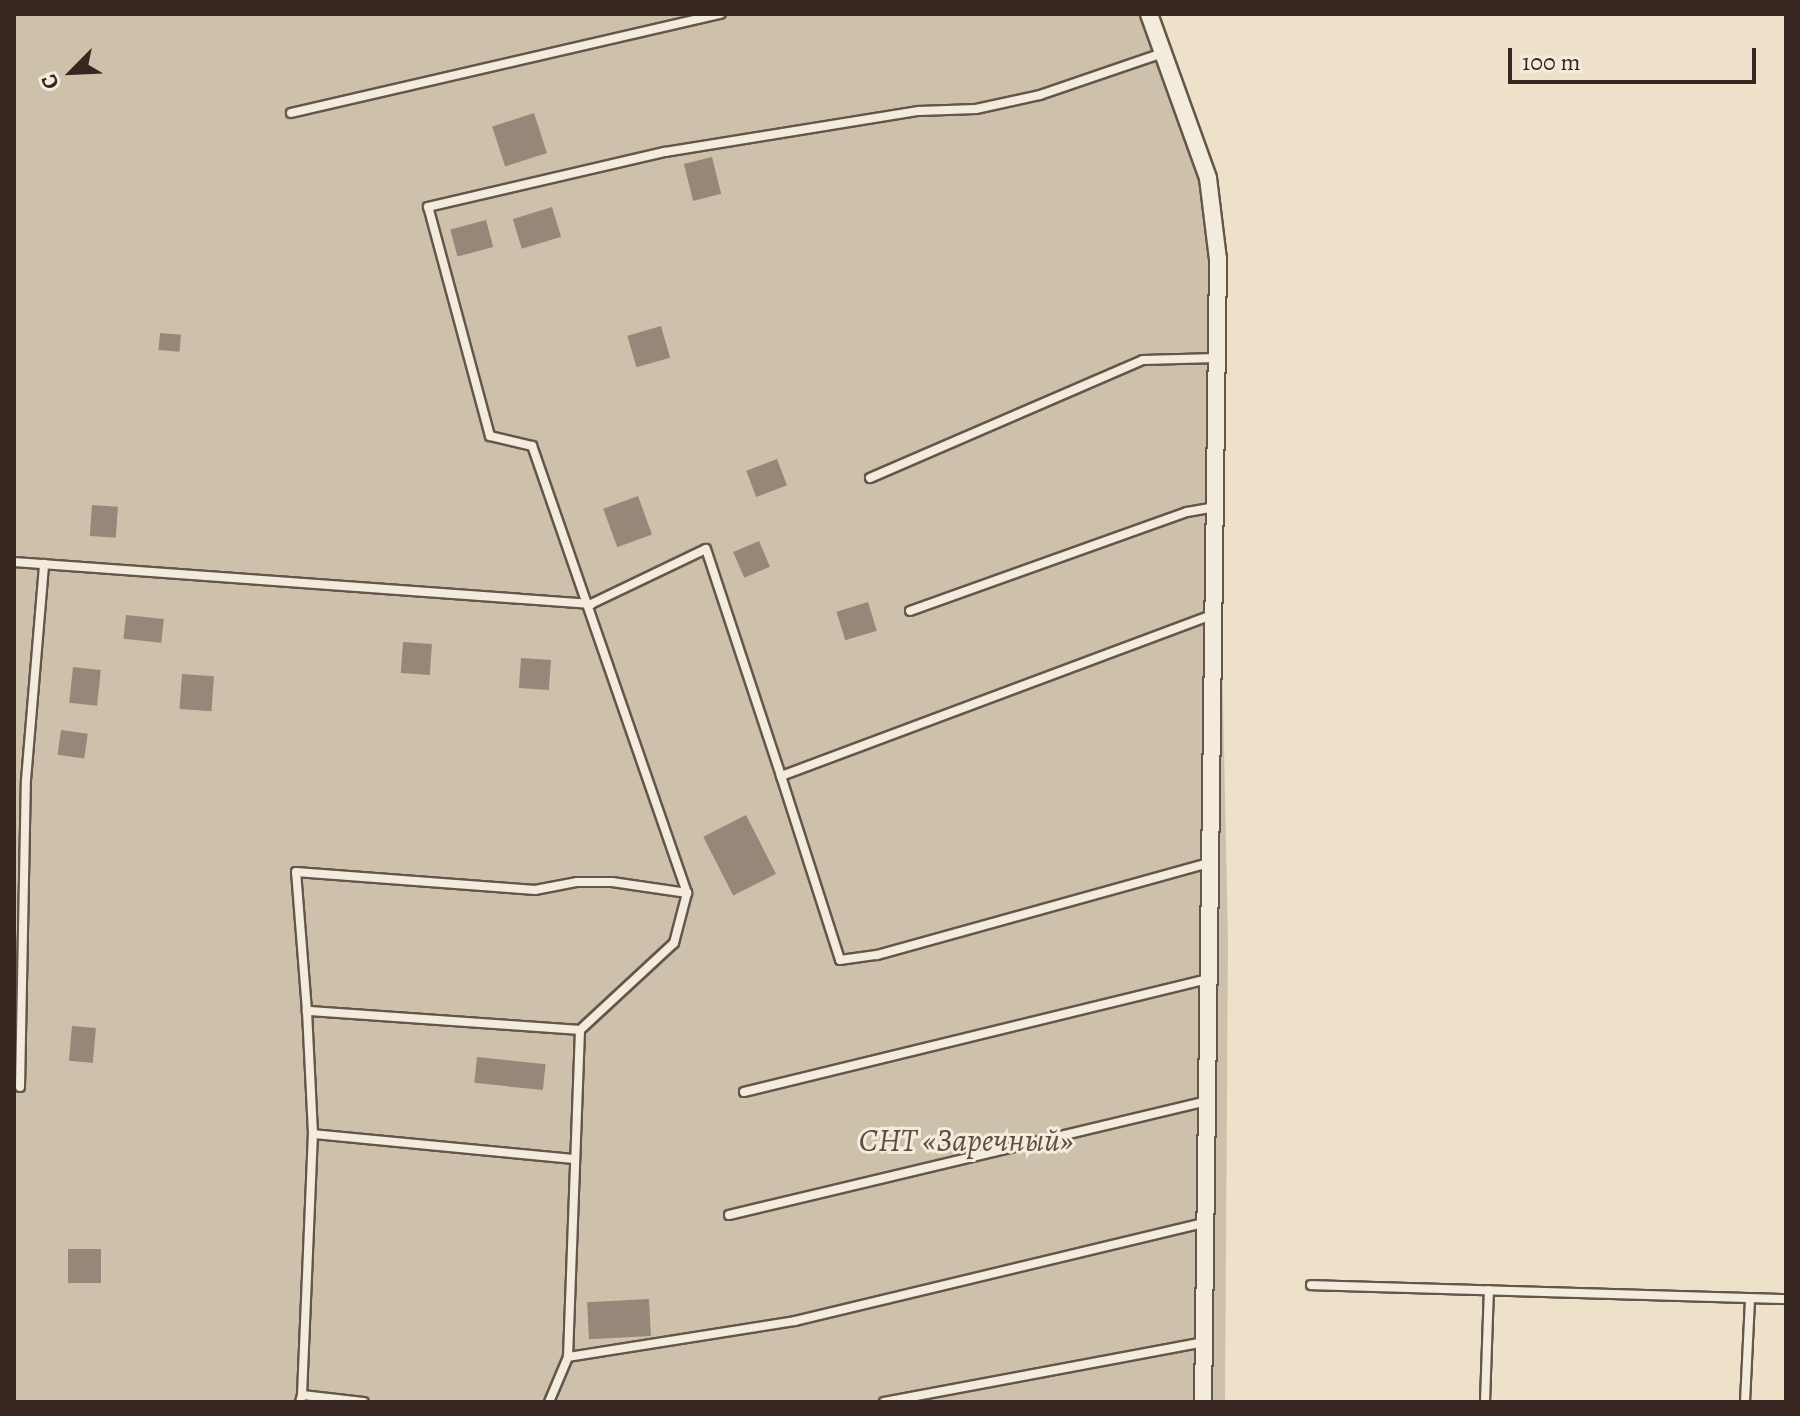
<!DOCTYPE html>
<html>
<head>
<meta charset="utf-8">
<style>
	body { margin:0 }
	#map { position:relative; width:1800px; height:1416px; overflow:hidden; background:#ede1c9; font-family:Alegreya,serif }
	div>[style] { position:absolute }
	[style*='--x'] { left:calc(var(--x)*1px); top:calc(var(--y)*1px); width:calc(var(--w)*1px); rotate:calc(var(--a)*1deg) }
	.green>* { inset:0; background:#cec1ac }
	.building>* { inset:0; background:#968878; transform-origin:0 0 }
	.roads { filter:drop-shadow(2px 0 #64564a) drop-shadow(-2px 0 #64564a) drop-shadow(0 2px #64564a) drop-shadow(0 -2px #64564a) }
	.service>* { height:8px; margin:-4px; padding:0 4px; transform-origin:4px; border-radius:4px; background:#f3ecdc }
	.minor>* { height:16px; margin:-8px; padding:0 8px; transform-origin:8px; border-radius:8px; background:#f3ecdc }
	span { translate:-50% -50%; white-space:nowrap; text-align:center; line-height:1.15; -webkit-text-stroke:6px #f3ecdc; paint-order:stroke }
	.park-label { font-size:32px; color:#5d4e43; font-style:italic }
	.frame { position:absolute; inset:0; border:16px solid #372720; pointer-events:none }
	.north { position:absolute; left:32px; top:32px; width:80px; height:80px; -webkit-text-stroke:6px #f3ecdc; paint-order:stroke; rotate:246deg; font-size:22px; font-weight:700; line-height:32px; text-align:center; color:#372720 }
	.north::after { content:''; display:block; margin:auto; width:28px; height:36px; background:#372720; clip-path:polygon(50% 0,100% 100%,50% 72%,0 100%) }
	.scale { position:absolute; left:1508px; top:48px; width:248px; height:36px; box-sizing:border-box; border:4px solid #372720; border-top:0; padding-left:10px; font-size:24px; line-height:28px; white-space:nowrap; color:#372720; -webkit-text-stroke:6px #f3ecdc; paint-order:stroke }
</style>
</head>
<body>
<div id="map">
	<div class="green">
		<i style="clip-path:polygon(14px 14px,1138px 14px,1213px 211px,1228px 942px,1225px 1402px,14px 1402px)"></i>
	</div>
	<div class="building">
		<i style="left:534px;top:113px;width:42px;height:44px;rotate:72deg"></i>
		<i style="left:712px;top:157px;width:38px;height:29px;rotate:76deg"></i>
		<i style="left:552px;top:207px;width:31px;height:41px;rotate:73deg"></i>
		<i style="left:486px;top:220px;width:28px;height:37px;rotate:75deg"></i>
		<i style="left:661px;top:326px;width:33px;height:35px;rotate:74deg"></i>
		<i style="left:160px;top:333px;width:21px;height:17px;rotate:5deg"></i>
		<i style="left:777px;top:459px;width:28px;height:33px;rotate:69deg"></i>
		<i style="left:638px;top:496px;width:41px;height:37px;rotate:70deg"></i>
		<i style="left:92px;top:505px;width:26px;height:31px;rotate:4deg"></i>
		<i style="left:759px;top:541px;width:28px;height:28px;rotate:67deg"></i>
		<i style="left:868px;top:602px;width:30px;height:33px;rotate:73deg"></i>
		<i style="left:126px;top:615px;width:38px;height:24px;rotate:6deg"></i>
		<i style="left:403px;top:642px;width:29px;height:31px;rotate:4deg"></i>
		<i style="left:521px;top:658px;width:30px;height:30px;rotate:4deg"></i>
		<i style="left:73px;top:667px;width:28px;height:36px;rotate:6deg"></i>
		<i style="left:182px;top:674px;width:32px;height:35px;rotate:4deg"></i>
		<i style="left:61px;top:730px;width:27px;height:25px;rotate:8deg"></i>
		<i style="left:746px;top:815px;width:66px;height:48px;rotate:63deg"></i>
		<i style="left:72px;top:1026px;width:24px;height:35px;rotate:5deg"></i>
		<i style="left:477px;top:1057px;width:69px;height:26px;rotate:6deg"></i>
		<i style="left:68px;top:1249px;width:33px;height:34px"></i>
		<i style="left:649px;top:1299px;width:37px;height:62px;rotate:87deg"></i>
	</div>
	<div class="roads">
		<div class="service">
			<i style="--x:291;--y:113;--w:441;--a:-13"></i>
			<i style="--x:870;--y:478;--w:297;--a:-23.4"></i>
			<i style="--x:1143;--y:360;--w:74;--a:-1.5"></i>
			<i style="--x:14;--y:562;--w:579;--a:4.16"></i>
			<i style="--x:591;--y:604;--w:127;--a:-25.6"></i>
			<i style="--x:706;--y:549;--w:239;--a:71.7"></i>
			<i style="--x:781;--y:776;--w:463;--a:-20.5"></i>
			<i style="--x:910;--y:611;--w:294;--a:-19.7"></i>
			<i style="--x:1187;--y:512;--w:29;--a:-10"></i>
			<i style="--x:781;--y:776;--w:193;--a:72.2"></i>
			<i style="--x:840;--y:960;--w:37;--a:-8"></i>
			<i style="--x:877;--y:955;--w:349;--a:-15.5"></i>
			<i style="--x:307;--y:1011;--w:123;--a:87.2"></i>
			<i style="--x:580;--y:1030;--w:128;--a:-42.8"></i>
			<i style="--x:674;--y:943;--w:52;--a:-75.4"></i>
			<i style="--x:20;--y:1087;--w:307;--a:-88.9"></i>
			<i style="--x:26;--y:780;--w:217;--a:-85.2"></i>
			<i style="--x:744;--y:1092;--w:480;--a:-13.7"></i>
			<i style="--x:729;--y:1215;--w:492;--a:-13.4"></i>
			<i style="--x:1311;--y:1285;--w:475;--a:1.7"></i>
			<i style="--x:568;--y:1357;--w:230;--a:-9"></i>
			<i style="--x:795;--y:1321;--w:423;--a:-13.5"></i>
			<i style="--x:302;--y:1395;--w:261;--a:-87.6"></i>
			<i style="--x:313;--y:1134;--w:263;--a:5.5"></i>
			<i style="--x:300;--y:1402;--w:7;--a:-74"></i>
			<i style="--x:302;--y:1395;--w:62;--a:6.4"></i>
			<i style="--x:549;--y:1402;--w:49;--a:-67.1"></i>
			<i style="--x:568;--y:1357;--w:327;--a:-87.9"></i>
			<i style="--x:580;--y:1030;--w:274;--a:-176"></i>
			<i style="--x:307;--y:1011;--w:139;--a:-94.5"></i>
			<i style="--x:296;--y:872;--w:240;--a:4.3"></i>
			<i style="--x:535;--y:890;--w:43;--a:-10.8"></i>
			<i style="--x:577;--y:882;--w:35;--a:0"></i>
			<i style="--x:612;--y:882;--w:76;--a:8.3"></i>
			<i style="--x:687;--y:893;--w:473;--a:-109.1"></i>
			<i style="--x:532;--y:446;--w:43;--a:-166.6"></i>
			<i style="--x:490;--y:436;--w:237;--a:-105.1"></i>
			<i style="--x:428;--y:207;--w:243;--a:-13.1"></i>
			<i style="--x:665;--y:152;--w:257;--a:-9.2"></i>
			<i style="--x:919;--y:111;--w:57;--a:-2"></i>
			<i style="--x:976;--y:109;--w:66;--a:-12.3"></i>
			<i style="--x:1040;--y:95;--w:130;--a:-18.9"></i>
			<i style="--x:884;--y:1402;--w:326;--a:-10.6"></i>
			<i style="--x:1485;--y:1402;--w:112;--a:-88"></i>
			<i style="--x:1745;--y:1402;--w:104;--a:-87.2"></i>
		</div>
		<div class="minor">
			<i style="--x:1149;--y:14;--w:174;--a:70.2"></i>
			<i style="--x:1208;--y:178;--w:82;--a:83"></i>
			<i style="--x:1218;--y:259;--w:1143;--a:90.75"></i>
		</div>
	</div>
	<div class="park-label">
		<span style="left:966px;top:1140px">СНТ «Заречный»</span>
	</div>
	<div class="frame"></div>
	<div class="north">С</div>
	<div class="scale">100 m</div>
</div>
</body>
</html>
